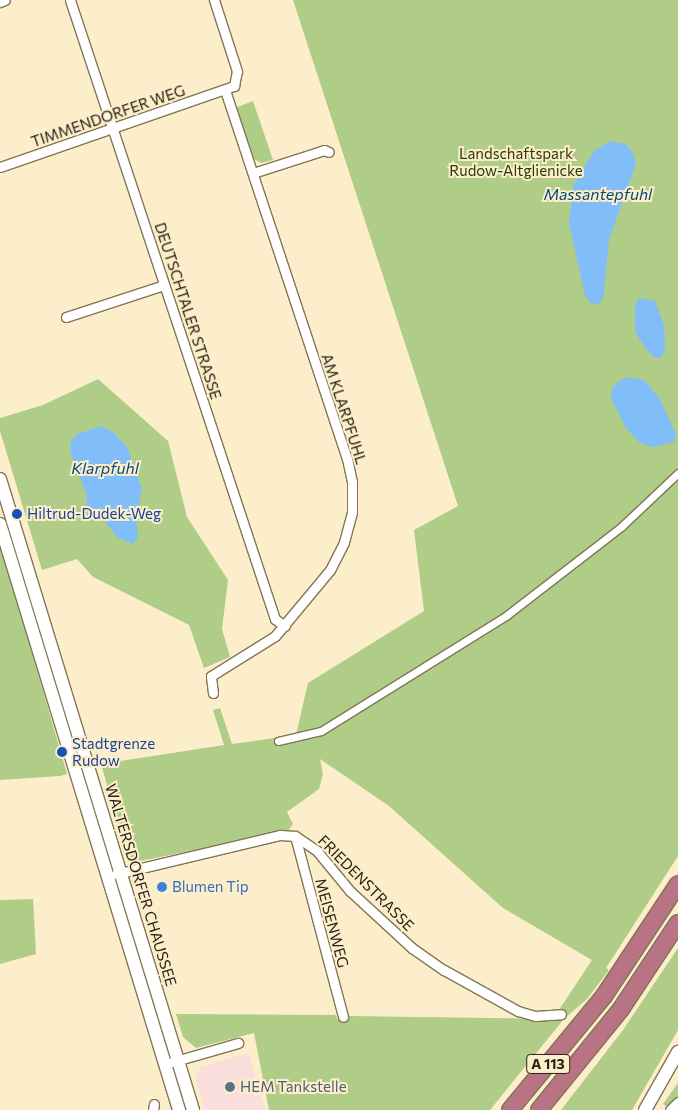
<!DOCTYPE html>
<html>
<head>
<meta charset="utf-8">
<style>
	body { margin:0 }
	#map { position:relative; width:678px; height:1110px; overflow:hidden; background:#fdeecb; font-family:Commissioner,sans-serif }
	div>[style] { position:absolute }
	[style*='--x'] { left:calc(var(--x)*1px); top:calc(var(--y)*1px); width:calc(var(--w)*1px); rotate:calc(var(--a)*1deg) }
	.commercial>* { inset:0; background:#f9dedb }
	.green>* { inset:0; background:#afcd86 }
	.water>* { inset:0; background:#81bdf8 }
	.roads { filter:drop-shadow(1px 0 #827555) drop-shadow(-1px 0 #827555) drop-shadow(0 1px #827555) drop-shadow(0 -1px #827555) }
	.pedestrian>* { height:7px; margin:-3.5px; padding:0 3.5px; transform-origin:3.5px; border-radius:3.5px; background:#fff }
	.minor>* { height:9px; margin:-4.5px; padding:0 4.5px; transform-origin:4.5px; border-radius:4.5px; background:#fff }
	.secondary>* { height:12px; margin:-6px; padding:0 6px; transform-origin:6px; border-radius:6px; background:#fff }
	.motorway>* { height:16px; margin:-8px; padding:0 8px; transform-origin:8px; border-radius:8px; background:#b87385 }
	.dots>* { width:14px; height:14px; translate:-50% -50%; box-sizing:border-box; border:2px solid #fdeecb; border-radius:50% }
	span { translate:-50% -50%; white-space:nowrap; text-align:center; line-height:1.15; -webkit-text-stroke:4px #fdeecb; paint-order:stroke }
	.shield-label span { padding:1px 4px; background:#fdeecb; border:1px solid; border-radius:4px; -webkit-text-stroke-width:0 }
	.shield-label { font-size:14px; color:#282215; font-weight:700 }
	.street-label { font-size:15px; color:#282215 }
	.park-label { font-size:15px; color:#293b03 }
	.transit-label { font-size:15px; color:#164399 }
	.left { translate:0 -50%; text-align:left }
	.shop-label { font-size:15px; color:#366cbe }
	.service-label { font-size:15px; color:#4e5e75 }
	.water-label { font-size:16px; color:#00487c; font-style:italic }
</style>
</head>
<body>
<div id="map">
	<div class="commercial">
		<i style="clip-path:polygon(248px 1053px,266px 1110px,204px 1110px,195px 1077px,201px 1067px)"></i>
	</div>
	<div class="green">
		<i style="clip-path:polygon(293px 0,678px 0,678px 856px,606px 968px,609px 970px,587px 999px,564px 1019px,490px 1110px,269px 1110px,254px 1033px,196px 1048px,183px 1037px,176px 1014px,336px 1015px,337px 1019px,350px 1016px,553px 1019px,592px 960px,503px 908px,389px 806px,320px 759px,323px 774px,319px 789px,287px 812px,293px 824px,287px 832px,130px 863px,101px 764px,224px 745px,213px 710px,220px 708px,232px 744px,296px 735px,308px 683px,424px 611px,414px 530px,458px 506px)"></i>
		<i style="clip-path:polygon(253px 101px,273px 160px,261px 163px,252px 158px,235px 108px)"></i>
		<i style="clip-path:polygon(98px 379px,168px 441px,187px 517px,228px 580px,222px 629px,230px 657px,204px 668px,189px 625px,93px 577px,77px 559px,42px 570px,0 431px,0 418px,43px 405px)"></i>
		<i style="clip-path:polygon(0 541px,67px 774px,60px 776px,0 780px)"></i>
		<i style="clip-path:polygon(33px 899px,36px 954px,0 964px,0 900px)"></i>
		<i style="clip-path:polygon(678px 948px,678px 1030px,632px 1110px,561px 1110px,623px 1030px)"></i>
		<i style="clip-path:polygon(678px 1083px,678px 1110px,671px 1110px,663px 1104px)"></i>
	</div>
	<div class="water">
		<i style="clip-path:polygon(610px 141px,625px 144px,632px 151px,636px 164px,609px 240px,603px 299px,598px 304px,591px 303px,585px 296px,569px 223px,573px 186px,594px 151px)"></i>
		<i style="clip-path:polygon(639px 298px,655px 301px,664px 325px,665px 350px,661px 358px,655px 358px,646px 349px,635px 332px,635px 305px)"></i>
		<i style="clip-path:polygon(628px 377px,644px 380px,660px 399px,676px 434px,674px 442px,654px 447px,640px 443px,626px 428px,611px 399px,612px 388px,619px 381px)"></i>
		<i style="clip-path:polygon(101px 426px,113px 432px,127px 447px,142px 489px,136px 516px,138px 537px,133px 544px,118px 538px,95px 509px,86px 505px,87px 496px,70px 451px,71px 441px,77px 434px)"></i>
	</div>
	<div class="roads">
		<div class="pedestrian">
			<i style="--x:278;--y:741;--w:44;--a:-13.1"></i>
			<i style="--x:321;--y:731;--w:219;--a:-31.9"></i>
			<i style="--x:507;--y:615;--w:145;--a:-37.7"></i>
			<i style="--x:622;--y:526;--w:77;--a:-43.4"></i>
		</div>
		<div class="minor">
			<i style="--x:70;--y:0;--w:652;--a:71.68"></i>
			<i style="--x:275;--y:619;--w:12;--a:35"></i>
			<i style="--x:0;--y:2;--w:5;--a:-22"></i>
			<i style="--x:0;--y:167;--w:248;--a:-19.1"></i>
			<i style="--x:234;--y:86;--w:15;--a:-79"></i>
			<i style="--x:237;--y:71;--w:75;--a:-107.9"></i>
			<i style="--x:253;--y:173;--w:75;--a:-17.9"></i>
			<i style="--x:324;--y:150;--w:5;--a:22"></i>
			<i style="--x:66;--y:317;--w:103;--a:-18.1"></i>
			<i style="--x:213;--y:693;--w:17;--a:-97"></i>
			<i style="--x:211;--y:676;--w:75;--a:-32"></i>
			<i style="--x:275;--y:636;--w:86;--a:-50.2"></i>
			<i style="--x:330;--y:570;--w:31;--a:-63"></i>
			<i style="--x:344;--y:542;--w:31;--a:-75"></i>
			<i style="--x:352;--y:512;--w:30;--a:-90"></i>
			<i style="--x:352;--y:482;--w:24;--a:-102"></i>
			<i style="--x:347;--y:459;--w:388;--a:-108.3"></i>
			<i style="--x:295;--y:836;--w:187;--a:75.1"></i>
			<i style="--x:116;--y:874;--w:169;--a:-13.4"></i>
			<i style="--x:280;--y:835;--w:15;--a:4"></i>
			<i style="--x:295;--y:836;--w:27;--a:34"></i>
			<i style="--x:317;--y:851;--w:52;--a:50.5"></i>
			<i style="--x:350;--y:891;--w:84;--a:42.6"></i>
			<i style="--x:412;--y:948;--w:39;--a:35"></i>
			<i style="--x:444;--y:970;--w:85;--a:29"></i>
			<i style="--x:518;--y:1011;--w:18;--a:16"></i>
			<i style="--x:535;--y:1016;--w:26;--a:-4"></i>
			<i style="--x:172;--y:1062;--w:69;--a:-16.1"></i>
			<i style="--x:153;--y:1110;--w:6;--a:-81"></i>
			<i style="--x:670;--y:1110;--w:11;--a:-45"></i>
		</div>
		<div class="secondary">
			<i style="--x:0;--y:479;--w:660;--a:72.99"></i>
			<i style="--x:0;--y:524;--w:613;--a:73.01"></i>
			<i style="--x:645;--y:1110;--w:67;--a:-60.4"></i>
		</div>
		<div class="motorway">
			<i style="--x:510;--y:1110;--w:148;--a:-50.5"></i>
			<i style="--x:604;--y:996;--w:134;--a:-56.5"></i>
			<i style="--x:539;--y:1110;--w:130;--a:-50.9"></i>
			<i style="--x:621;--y:1009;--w:103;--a:-56.5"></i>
		</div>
	</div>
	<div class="dots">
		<i style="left:17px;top:514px;background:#1a4fb4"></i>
		<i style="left:62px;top:752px;background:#1a4fb4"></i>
		<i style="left:162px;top:887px;background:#3f7fe0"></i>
		<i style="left:230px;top:1087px;background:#5c6f8a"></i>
	</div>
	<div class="shield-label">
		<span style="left:548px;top:1064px">A 113</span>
	</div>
	<div class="street-label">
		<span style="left:108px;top:116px;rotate:-19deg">TIMMENDORFER WEG</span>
		<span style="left:188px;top:311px;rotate:72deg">DEUTSCHTALER STRASSE</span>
		<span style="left:344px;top:409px;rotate:72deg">AM KLARPFUHL</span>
		<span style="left:366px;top:883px;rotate:45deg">FRIEDENSTRASSE</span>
		<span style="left:141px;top:885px;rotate:73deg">WALTERSDORFER CHAUSSEE</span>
		<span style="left:332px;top:923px;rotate:75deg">MEISENWEG</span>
	</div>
	<div class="park-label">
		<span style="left:516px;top:162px">Landschaftspark<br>Rudow-Altglienicke</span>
	</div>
	<div class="transit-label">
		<span class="left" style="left:27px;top:514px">Hiltrud-Dudek-Weg</span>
		<span class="left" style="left:72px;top:752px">Stadtgrenze<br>Rudow</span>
	</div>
	<div class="shop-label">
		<span class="left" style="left:172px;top:887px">Blumen Tip</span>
	</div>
	<div class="service-label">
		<span class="left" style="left:240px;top:1087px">HEM Tankstelle</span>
	</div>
	<div class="water-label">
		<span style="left:598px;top:194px">Massantepfuhl</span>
		<span style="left:105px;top:468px">Klarpfuhl</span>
	</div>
</div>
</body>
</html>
